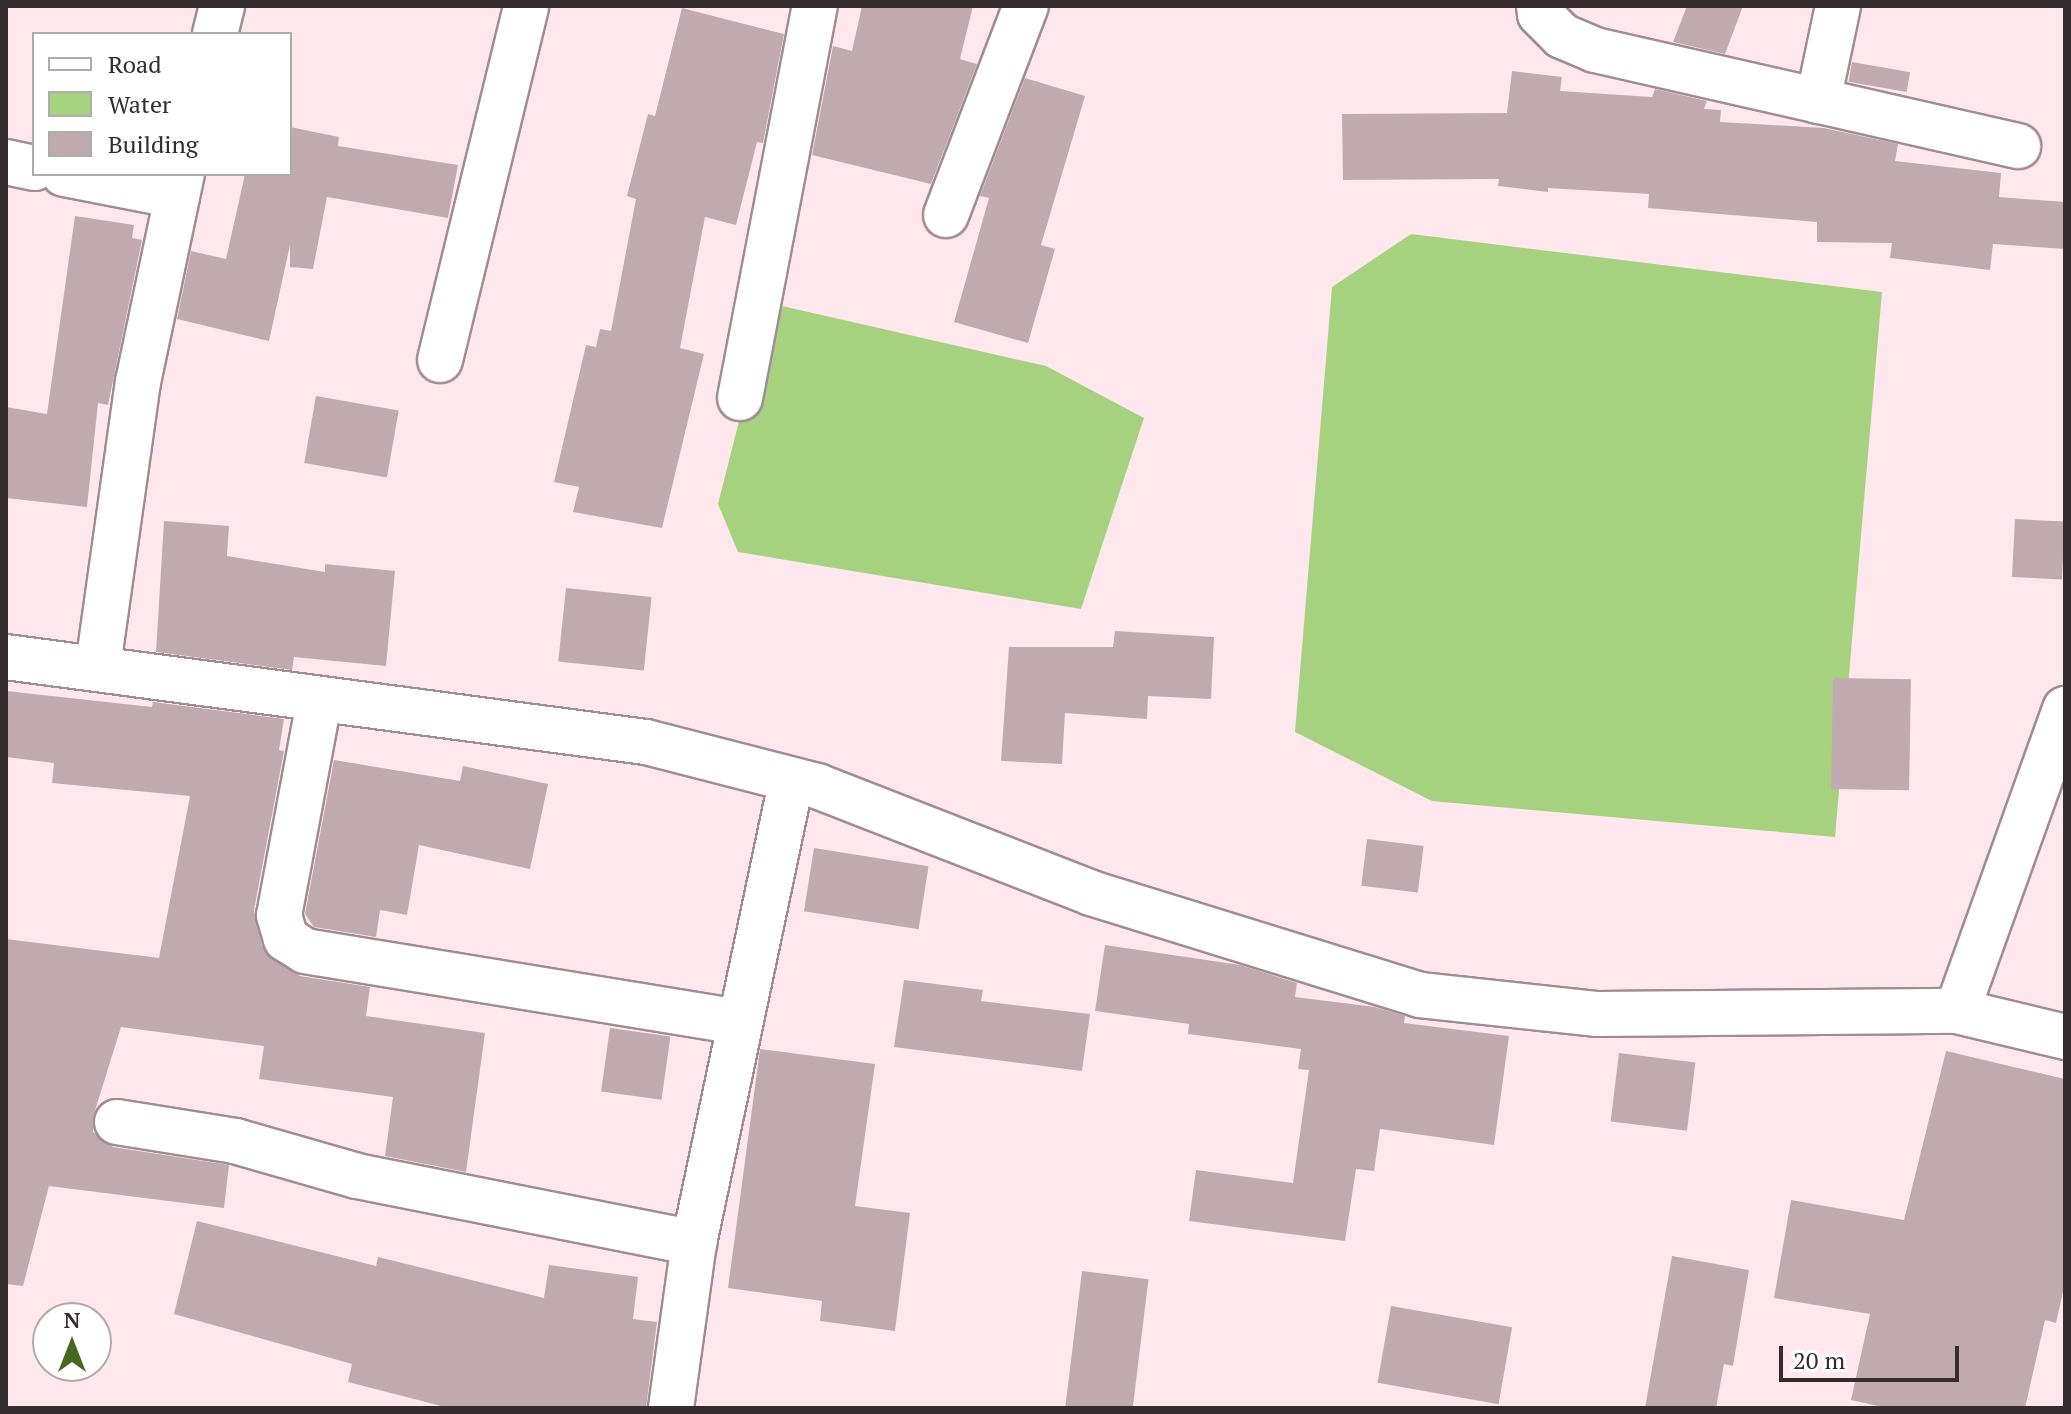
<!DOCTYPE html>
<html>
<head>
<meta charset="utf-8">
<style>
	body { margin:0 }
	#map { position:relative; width:2071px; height:1414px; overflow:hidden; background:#ffe7ee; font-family:"PT Serif",serif }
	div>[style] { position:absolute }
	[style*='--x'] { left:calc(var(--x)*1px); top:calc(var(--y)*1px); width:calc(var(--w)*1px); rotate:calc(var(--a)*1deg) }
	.water>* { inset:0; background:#a6d27f }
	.building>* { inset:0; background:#c0aab0; transform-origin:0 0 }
	.roads { filter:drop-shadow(2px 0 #a18c92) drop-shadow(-2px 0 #a18c92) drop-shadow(0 2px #a18c92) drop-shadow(0 -2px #a18c92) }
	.minor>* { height:44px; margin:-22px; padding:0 22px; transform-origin:22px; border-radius:22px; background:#fff }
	span { translate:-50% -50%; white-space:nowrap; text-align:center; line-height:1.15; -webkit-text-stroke:6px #fff; paint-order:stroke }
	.frame { position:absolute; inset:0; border:8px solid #342c2e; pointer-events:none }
	.legend { position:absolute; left:32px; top:32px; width:260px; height:144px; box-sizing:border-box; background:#fff; border:2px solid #aeabab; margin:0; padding:10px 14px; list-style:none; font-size:24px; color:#342c2e }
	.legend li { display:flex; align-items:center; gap:16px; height:40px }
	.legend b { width:40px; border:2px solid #aeabab }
	.north { position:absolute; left:32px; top:1302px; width:80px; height:80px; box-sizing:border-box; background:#fff; border:2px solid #aeabab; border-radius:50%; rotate:0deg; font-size:22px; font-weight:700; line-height:32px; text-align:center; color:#342c2e }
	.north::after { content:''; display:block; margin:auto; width:28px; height:36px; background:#466820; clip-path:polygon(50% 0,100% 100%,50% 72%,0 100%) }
	.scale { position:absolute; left:1779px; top:1346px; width:180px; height:36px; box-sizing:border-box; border:4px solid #342c2e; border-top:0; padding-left:10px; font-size:24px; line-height:28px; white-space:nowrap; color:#342c2e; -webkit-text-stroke:6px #fff; paint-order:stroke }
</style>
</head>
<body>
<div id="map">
	<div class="water">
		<i style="clip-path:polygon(1411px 234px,1882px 292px,1835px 837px,1432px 801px,1295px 732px,1332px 287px)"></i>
		<i style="clip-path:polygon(769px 303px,1046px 366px,1144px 418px,1081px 609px,738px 552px,718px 504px)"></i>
	</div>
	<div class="building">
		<i style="clip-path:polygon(862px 6px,973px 6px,960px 59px,977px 64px,931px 184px,812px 155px,833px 46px,852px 51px)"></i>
		<i style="clip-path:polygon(1687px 6px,1743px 6px,1725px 54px,1673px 42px)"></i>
		<i style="clip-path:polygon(682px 8px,784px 34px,763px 143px,757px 142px,736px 225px,705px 217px,680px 348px,704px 354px,662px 528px,573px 512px,579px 487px,554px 482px,586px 345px,596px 347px,600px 329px,611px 331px,636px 199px,627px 196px,648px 114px,655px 116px)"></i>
		<i style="left:1852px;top:62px;width:59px;height:20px;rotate:10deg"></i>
		<i style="clip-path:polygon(1512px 71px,1562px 77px,1560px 91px,1652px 97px,1655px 89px,1707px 101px,1704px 109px,1721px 110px,1720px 122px,1824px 128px,1898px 144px,1895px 161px,2001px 173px,1999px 197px,2065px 202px,2065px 249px,1993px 244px,1990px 270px,1890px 258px,1892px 243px,1817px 242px,1817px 222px,1648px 208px,1649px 194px,1548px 188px,1548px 192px,1498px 186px,1499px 179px,1343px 180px,1342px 114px,1507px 113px)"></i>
		<i style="clip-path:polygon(1025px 78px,1085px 96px,1041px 245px,1055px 249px,1028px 343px,954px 322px,989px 198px,980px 196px)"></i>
		<i style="clip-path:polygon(290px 127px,339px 137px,338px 146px,458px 165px,448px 218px,327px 197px,313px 269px,290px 267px,290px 245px,269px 341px,177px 319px,191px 251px,226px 259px,245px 174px,290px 174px)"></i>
		<i style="clip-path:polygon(75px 216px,134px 225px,132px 238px,142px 240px,108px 405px,98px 403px,87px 507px,6px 498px,6px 407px,47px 414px)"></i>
		<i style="left:316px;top:396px;width:84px;height:68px;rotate:10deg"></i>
		<i style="left:2015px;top:519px;width:50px;height:58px;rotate:3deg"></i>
		<i style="clip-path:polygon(164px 521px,229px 526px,227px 556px,325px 572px,325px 564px,395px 571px,386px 666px,294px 657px,292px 670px,156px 652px)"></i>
		<i style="left:566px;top:588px;width:86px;height:74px;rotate:6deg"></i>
		<i style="clip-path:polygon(1115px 631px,1214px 637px,1211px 699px,1148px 696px,1147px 719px,1065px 713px,1062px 764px,1001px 761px,1009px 647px,1113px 647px)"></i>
		<i style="left:1833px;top:678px;width:78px;height:111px;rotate:1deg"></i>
		<i style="clip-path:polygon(6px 691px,152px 707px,153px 702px,284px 719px,279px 750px,284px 751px,254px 910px,262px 946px,273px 960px,300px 976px,370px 987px,366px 1016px,485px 1033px,466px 1172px,385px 1156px,393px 1097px,259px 1079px,264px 1046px,121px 1027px,93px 1117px,93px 1132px,113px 1147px,229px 1165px,224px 1208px,49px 1186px,23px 1286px,6px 1284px,6px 939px,159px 958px,190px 796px,52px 783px,54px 763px,6px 757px)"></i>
		<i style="clip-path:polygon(334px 760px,460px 781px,463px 766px,548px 784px,530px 869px,419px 845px,407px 915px,380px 910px,376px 937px,314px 927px,305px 914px)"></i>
		<i style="left:1367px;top:839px;width:57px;height:47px;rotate:7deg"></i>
		<i style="left:814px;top:848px;width:116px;height:64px;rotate:9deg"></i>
		<i style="clip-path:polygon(1105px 945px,1240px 965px,1297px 983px,1295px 997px,1375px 1007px,1405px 1016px,1404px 1023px,1509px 1036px,1494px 1145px,1380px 1129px,1374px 1171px,1356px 1169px,1345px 1241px,1189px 1221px,1196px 1170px,1293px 1183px,1309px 1070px,1298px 1069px,1301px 1049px,1188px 1034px,1189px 1024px,1095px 1011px)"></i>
		<i style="clip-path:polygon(904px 980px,983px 990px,981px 1001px,1090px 1014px,1082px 1071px,894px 1047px)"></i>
		<i style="left:610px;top:1028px;width:61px;height:64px;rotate:8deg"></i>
		<i style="clip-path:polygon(760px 1049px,875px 1064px,855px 1206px,910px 1213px,895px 1331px,820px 1321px,822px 1301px,728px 1288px)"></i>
		<i style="clip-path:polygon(1946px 1051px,2065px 1079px,2065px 1283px,2056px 1323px,2045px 1320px,2025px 1408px,1887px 1408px,1851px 1400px,1870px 1314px,1774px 1298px,1791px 1200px,1904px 1220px)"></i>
		<i style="left:1619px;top:1053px;width:77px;height:69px;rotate:7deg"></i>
		<i style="clip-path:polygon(197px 1221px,376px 1266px,378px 1257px,544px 1298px,549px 1265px,638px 1277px,633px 1319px,657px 1322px,646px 1408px,449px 1408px,348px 1382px,352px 1364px,174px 1314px)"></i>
		<i style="clip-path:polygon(1672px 1256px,1749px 1270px,1733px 1366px,1724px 1364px,1716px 1408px,1645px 1408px)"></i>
		<i style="left:1082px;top:1271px;width:67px;height:138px;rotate:7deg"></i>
		<i style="left:1391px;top:1306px;width:123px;height:78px;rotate:10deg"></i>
	</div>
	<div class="roads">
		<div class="minor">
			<i style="--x:1539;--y:6;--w:8;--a:83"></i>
			<i style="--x:1540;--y:14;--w:31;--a:45"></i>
			<i style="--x:1562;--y:36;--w:36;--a:23"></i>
			<i style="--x:1595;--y:50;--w:434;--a:12.8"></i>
			<i style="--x:215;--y:34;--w:29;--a:-76"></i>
			<i style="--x:1818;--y:101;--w:97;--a:-78.1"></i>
			<i style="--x:6;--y:162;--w:29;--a:12"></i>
			<i style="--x:64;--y:174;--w:115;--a:11"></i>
			<i style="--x:946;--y:215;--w:224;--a:-69.1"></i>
			<i style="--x:440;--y:360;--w:364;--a:-76.3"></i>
			<i style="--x:740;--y:398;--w:399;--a:-79.2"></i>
			<i style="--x:6;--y:657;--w:646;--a:7.57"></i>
			<i style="--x:646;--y:742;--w:177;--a:14.4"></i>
			<i style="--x:817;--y:786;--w:294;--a:21.3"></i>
			<i style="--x:1091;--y:893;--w:344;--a:17.2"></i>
			<i style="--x:1420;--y:995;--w:179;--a:6.1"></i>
			<i style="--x:1598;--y:1014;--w:359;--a:-0.5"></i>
			<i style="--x:1957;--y:1011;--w:111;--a:13.5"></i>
			<i style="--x:98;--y:666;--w:287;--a:-82"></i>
			<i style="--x:138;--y:382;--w:213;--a:-78.1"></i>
			<i style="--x:319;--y:702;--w:217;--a:100.6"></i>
			<i style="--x:279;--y:915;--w:25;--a:74"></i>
			<i style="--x:286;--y:939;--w:22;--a:32"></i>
			<i style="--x:305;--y:951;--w:441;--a:9.3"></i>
			<i style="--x:1957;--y:1011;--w:321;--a:-70.3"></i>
			<i style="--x:117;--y:1122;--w:120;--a:9.1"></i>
			<i style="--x:235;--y:1141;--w:127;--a:16"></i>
			<i style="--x:357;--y:1176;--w:344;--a:11.2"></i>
			<i style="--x:671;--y:1408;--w:167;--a:-82.1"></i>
			<i style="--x:694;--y:1243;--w:472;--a:-78.1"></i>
		</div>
	</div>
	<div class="frame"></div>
	<ul class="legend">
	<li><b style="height:10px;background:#fff"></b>Road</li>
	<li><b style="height:22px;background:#a6d27f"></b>Water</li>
	<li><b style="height:22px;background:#c0aab0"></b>Building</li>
	</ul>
	<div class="north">N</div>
	<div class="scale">20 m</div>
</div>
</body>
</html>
